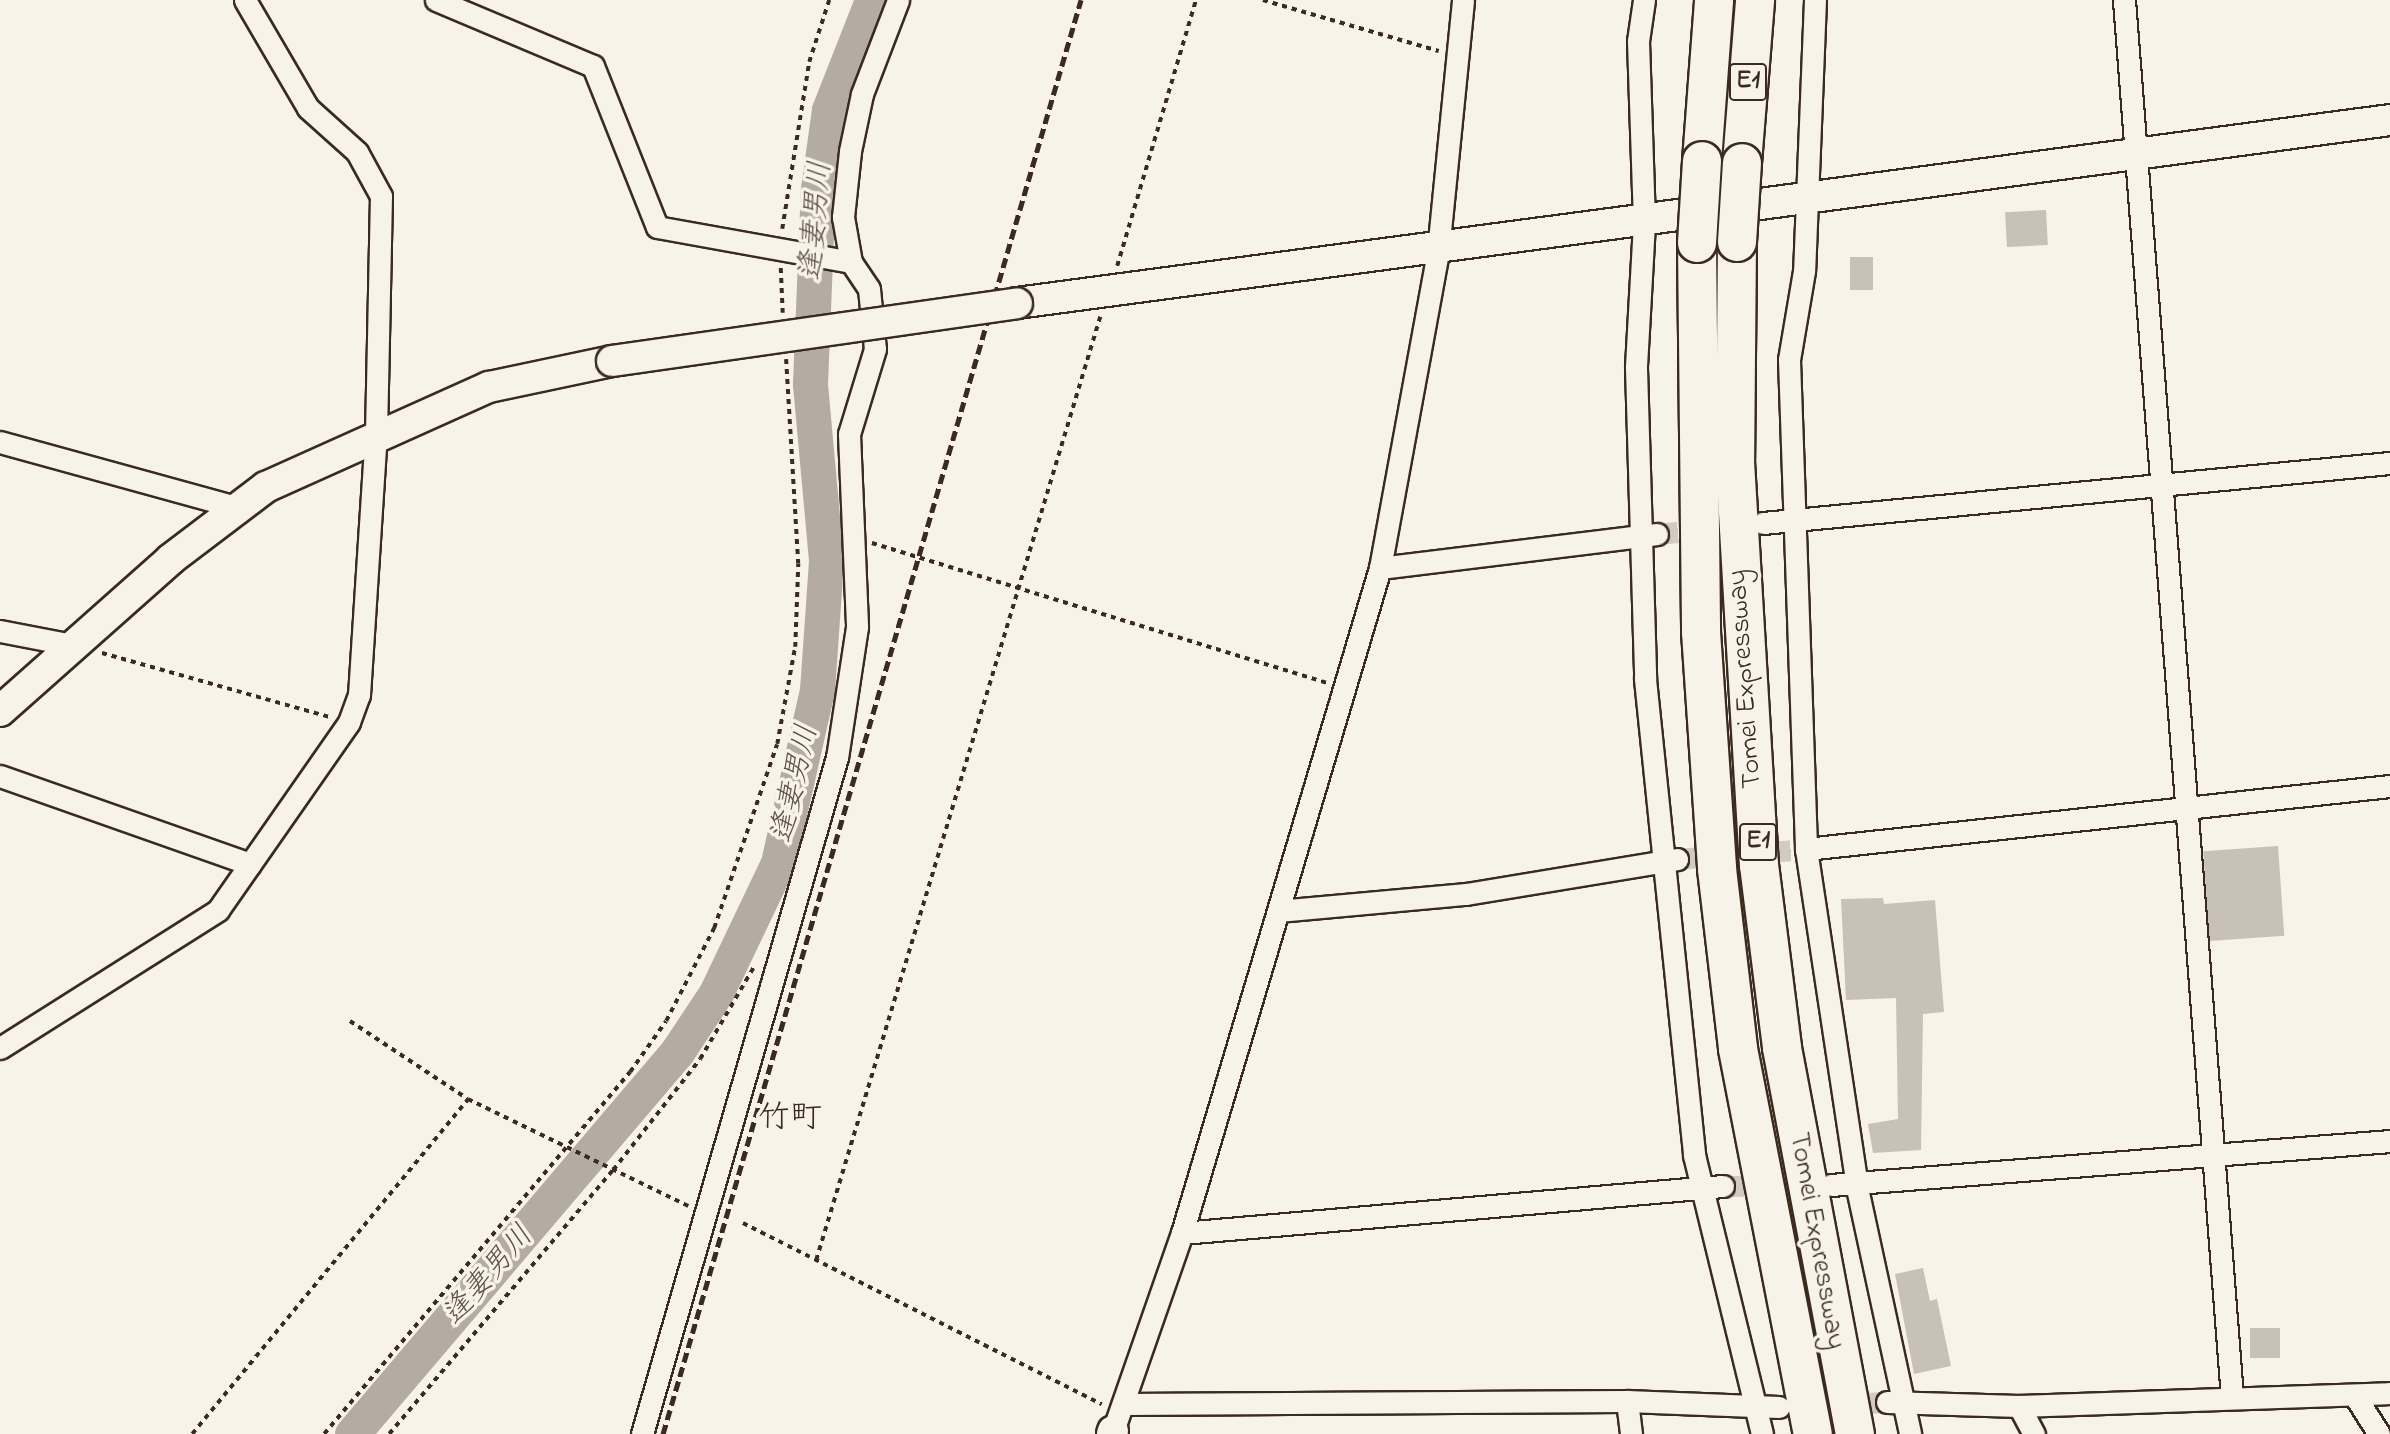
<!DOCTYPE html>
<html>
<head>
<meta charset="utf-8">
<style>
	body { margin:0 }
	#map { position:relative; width:2390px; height:1434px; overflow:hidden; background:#f7f3e8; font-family:"Indie Flower","Klee One",sans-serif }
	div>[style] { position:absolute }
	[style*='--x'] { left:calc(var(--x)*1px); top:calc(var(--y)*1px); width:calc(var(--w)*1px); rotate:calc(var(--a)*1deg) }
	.river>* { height:35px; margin:-17.5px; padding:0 17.5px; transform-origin:17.5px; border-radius:17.5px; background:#b4aca0 }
	.building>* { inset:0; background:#c8c1b6; transform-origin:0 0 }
	.street-tunnel>* { height:21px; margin-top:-10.5px; transform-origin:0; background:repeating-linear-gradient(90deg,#d1cbc0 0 21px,transparent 0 31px) }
	.path>* { height:3.5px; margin-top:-1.75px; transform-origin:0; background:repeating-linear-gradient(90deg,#3b2a1e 0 5px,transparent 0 10px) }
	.roads { filter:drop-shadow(2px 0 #3b2a1e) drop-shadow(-2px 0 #3b2a1e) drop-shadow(0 2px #3b2a1e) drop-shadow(0 -2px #3b2a1e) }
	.street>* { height:21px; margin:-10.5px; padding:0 10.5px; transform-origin:10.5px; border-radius:10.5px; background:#f7f3e8 }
	.secondary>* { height:30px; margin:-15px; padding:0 15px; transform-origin:15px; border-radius:15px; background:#f7f3e8 }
	.highway>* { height:38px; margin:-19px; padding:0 19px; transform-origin:19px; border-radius:19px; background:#f7f3e8 }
	.rail>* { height:5px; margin-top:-2.5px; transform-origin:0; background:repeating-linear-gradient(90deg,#3b2a1e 0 10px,transparent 0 15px) }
	.bridges { filter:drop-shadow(2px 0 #3b2a1e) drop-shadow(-2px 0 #3b2a1e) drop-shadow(0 2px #3b2a1e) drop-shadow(0 -2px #3b2a1e) }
	.secondary-bridge>* { height:30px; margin:-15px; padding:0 15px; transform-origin:15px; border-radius:15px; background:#f7f3e8 }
	.highway-bridge>* { height:38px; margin:-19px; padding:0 19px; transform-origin:19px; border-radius:19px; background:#f7f3e8 }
	span { translate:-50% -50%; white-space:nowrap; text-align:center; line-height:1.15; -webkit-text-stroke:7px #f7f3e8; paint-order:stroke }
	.shield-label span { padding:2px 5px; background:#f7f3e8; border:2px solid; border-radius:5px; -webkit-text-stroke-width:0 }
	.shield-label { font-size:26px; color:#3b2a1e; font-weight:700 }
	.street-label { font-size:28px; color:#3b2a1e }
	.water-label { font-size:30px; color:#5f5145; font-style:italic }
	.quarter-label { font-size:32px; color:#3b2a1e }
</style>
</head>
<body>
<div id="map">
	<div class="river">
		<i style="--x:352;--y:1434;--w:502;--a:-49.61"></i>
		<i style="--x:677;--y:1052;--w:71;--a:-56.5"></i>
		<i style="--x:716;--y:993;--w:144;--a:-64.5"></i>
		<i style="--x:778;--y:863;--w:177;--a:-77.3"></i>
		<i style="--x:817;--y:690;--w:130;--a:-86"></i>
		<i style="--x:826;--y:560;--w:177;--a:-95.2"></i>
		<i style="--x:810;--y:384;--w:195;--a:-87.7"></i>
		<i style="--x:818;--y:189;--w:80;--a:-82.1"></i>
		<i style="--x:829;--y:110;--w:118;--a:-68.6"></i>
	</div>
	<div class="building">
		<i style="left:2046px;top:210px;width:35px;height:41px;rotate:87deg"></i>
		<i style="left:1850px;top:257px;width:23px;height:33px"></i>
		<i style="left:2278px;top:846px;width:90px;height:75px;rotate:86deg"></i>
		<i style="clip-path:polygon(1883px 898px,1884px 904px,1935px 900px,1944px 1012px,1923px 1014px,1921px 1150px,1873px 1153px,1868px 1124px,1898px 1119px,1896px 998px,1846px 1000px,1841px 899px)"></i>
		<i style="clip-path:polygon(1923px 1268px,1930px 1301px,1937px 1299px,1951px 1366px,1914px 1374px,1895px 1274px)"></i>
		<i style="left:2250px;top:1328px;width:30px;height:30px"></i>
	</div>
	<div class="street-tunnel">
		<i style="--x:1657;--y:534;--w:51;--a:-5.6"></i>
		<i style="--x:1677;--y:859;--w:129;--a:-4.4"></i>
		<i style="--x:1723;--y:1186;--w:92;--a:-0.6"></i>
		<i style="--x:1799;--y:1406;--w:88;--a:-2.6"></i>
	</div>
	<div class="path">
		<i style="--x:1263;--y:0;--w:183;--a:16.2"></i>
		<i style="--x:782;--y:229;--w:169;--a:-80.8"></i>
		<i style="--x:809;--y:62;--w:65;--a:-72.1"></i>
		<i style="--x:1117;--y:266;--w:277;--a:-73.5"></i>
		<i style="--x:781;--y:268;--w:45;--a:87.5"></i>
		<i style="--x:872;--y:543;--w:476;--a:17.1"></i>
		<i style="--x:102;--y:653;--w:237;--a:15.7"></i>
		<i style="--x:350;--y:1021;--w:141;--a:33.5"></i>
		<i style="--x:468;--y:1099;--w:245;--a:25.9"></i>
		<i style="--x:743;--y:1223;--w:402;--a:26.8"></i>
		<i style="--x:816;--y:1260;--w:985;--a:-73.24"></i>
		<i style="--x:192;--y:1434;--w:434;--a:-50.5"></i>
		<i style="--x:324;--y:1434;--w:474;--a:-49.8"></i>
		<i style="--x:630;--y:1072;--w:62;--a:-54.8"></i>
		<i style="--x:666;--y:1021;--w:105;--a:-62.7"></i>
		<i style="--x:714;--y:928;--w:194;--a:-71.1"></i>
		<i style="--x:777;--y:744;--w:99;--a:-79.5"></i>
		<i style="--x:795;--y:647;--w:83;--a:-87.9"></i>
		<i style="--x:798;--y:564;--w:205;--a:-93.4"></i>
		<i style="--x:389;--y:1434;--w:346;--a:-49.7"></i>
		<i style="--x:613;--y:1170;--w:141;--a:-51.9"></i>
		<i style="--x:700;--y:1059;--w:109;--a:-59.7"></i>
	</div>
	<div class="roads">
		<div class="street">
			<i style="--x:436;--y:0;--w:170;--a:22.8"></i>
			<i style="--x:593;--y:66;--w:173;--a:68.3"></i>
			<i style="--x:657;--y:227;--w:197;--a:10.2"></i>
			<i style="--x:851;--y:262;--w:32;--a:56"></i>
			<i style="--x:869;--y:289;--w:60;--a:84.3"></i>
			<i style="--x:875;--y:349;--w:89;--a:107"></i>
			<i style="--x:849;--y:434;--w:193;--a:87.6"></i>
			<i style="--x:857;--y:627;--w:132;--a:98.7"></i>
			<i style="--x:837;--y:757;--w:705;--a:106.07"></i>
			<i style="--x:1644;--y:0;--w:41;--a:98.3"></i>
			<i style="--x:1638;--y:41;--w:182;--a:88.1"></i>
			<i style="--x:1644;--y:223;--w:145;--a:93.2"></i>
			<i style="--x:1636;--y:368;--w:311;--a:88.3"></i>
			<i style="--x:1645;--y:679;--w:479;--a:84.1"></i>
			<i style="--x:1694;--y:1155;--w:287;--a:76.3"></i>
			<i style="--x:1815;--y:0;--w:271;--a:92.3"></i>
			<i style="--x:1804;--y:271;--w:90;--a:99.6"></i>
			<i style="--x:1789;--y:360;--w:489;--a:88"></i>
			<i style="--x:1806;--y:849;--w:343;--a:81.4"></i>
			<i style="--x:1857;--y:1188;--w:252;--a:77.8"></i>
			<i style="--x:2124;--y:0;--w:1401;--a:85.58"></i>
			<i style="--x:851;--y:262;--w:46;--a:-100.1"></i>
			<i style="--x:843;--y:217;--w:66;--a:-83.9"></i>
			<i style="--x:850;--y:151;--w:58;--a:-78.1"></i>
			<i style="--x:862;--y:94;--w:101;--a:-69"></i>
			<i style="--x:0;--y:442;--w:245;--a:15.4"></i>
			<i style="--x:1763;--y:523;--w:630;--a:-5.47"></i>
			<i style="--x:1380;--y:568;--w:279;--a:-7"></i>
			<i style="--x:0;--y:631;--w:74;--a:10.9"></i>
			<i style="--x:0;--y:776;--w:265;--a:19.4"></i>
			<i style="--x:1806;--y:849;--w:587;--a:-6.16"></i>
			<i style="--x:1278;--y:911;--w:189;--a:-5.2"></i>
			<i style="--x:1466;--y:894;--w:214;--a:-9.4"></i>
			<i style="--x:0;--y:1048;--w:258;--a:-32.3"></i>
			<i style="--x:218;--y:910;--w:229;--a:-55.1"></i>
			<i style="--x:349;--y:722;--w:29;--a:-70"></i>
			<i style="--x:359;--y:695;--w:262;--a:-86.3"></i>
			<i style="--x:376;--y:434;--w:238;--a:-88.8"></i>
			<i style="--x:381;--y:196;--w:50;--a:-118.6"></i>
			<i style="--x:357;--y:152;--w:66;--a:-138.1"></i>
			<i style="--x:308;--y:108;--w:125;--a:-120.3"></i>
			<i style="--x:1831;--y:1185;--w:561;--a:-4.5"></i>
			<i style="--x:1182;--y:1233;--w:543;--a:-4.97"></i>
			<i style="--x:2355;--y:1396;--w:45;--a:57.7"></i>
			<i style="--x:1627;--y:1401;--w:33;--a:83"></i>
			<i style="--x:1887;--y:1402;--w:132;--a:1.7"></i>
			<i style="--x:2019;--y:1406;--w:371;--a:-2"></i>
			<i style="--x:1123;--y:1404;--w:504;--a:-0.34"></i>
			<i style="--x:1627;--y:1401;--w:152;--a:2.3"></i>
			<i style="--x:2019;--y:1406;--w:32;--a:62"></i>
			<i style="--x:1113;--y:1431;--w:210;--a:-70.8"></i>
			<i style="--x:1182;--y:1233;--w:694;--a:-73.42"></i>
			<i style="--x:1380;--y:568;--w:322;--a:-79.6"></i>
			<i style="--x:1438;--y:251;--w:252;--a:-84.3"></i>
		</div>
		<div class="secondary">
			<i style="--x:1017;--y:303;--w:1385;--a:-7.59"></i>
			<i style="--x:0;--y:711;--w:229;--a:-41.6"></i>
			<i style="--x:171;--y:559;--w:119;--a:-37.2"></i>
			<i style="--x:266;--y:487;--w:244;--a:-24.2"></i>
			<i style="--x:489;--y:387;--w:126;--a:-11.9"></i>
			<i style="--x:1112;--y:1434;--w:3;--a:-72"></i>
		</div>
		<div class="highway">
			<i style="--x:1702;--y:161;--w:161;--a:-85.7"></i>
			<i style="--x:1742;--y:163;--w:164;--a:-85.4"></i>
			<i style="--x:1737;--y:242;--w:220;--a:90.5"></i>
			<i style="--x:1735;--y:462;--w:404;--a:86.6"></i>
			<i style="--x:1759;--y:865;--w:184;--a:82.8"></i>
			<i style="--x:1782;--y:1048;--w:393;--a:79.3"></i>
			<i style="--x:1697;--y:243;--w:389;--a:89.4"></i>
			<i style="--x:1701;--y:632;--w:238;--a:86.1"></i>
			<i style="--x:1717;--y:869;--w:181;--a:83.3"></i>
			<i style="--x:1738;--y:1049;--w:392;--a:79"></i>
		</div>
	</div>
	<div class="rail">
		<i style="--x:663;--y:1434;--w:1494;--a:-73.75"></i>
	</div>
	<div class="bridges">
		<div class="secondary-bridge">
			<i style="--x:612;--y:361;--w:409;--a:-8.1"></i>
		</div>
		<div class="highway-bridge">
			<i style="--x:1737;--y:242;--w:79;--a:-86.4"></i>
			<i style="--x:1697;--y:243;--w:82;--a:-86.5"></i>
		</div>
	</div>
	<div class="shield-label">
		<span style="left:1748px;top:82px">E1</span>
		<span style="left:1758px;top:842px">E1</span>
	</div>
	<div class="street-label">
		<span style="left:1746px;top:679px;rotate:-94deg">Tomei Expressway</span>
		<span style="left:1816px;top:1241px;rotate:80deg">Tomei Expressway</span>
	</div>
	<div class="water-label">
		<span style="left:817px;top:221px;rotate:-85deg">逢妻男川</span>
		<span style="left:796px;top:784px;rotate:-77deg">逢妻男川</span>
		<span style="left:489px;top:1276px;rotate:-49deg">逢妻男川</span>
	</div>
	<div class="quarter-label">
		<span style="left:790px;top:1119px">竹町</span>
	</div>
</div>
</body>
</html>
